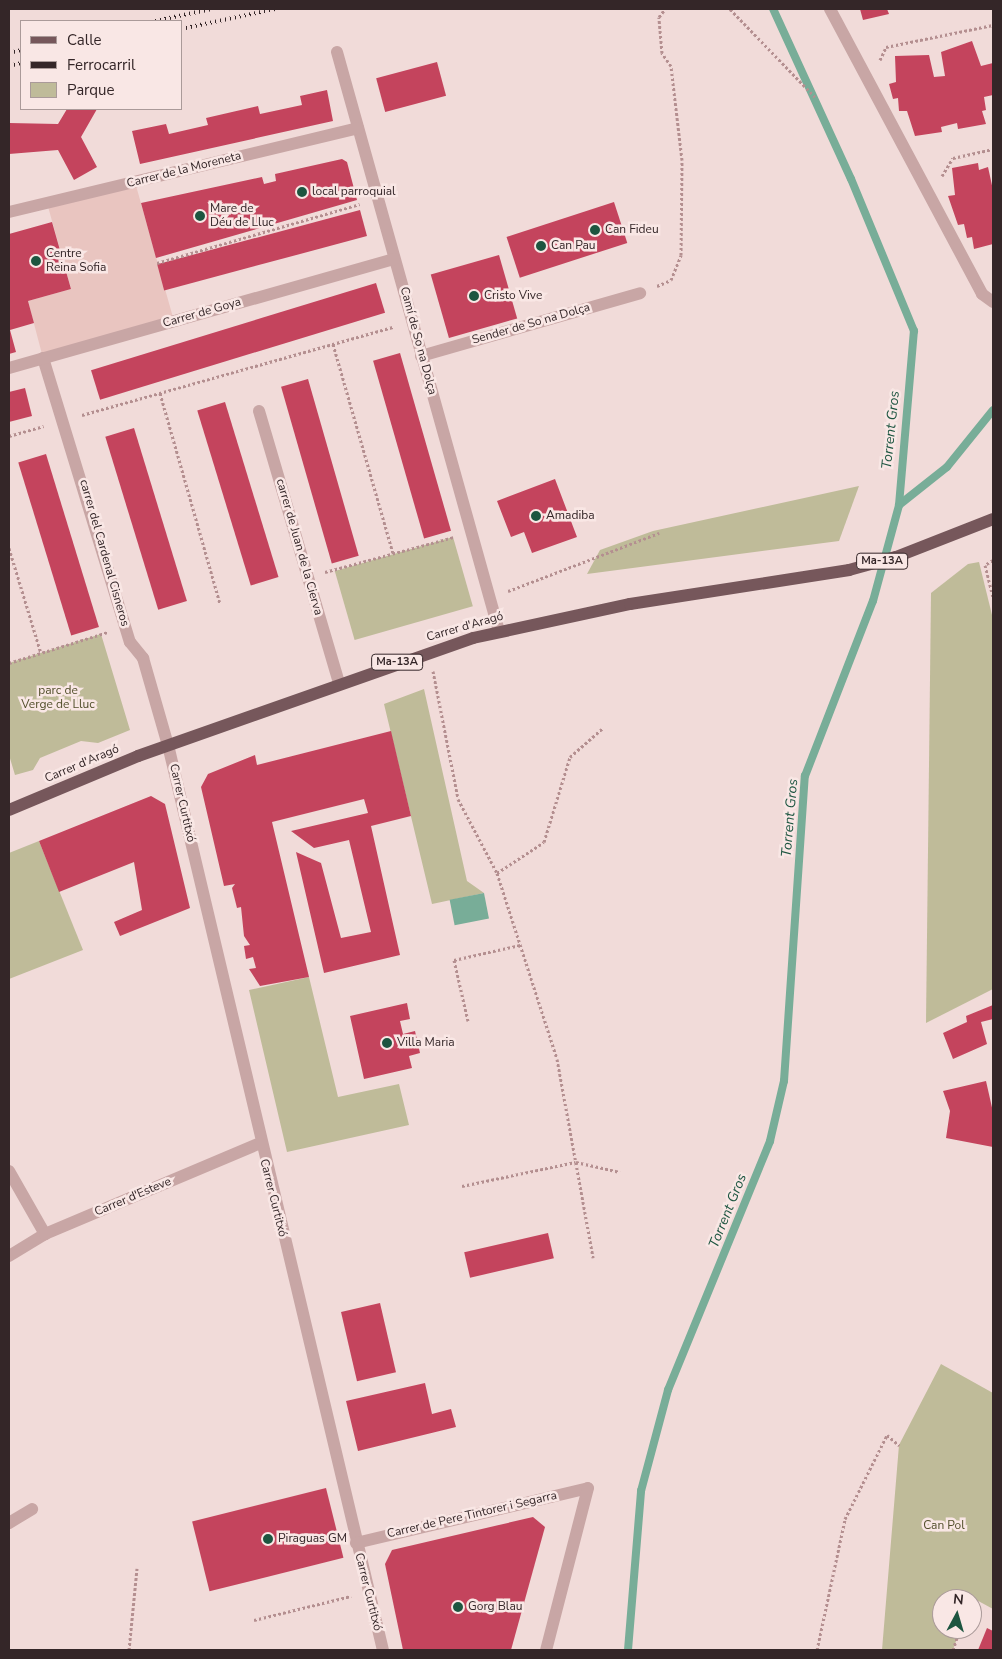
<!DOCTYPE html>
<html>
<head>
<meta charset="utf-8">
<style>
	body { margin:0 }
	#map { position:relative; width:1002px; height:1659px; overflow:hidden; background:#f1dbd9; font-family:"Nunito Sans",sans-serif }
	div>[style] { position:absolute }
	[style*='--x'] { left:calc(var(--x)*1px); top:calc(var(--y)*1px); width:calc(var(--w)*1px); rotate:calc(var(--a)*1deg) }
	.green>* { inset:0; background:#bfbb99; transform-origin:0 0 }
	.plaza>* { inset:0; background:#e9c5c0 }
	.water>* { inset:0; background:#78ad98; transform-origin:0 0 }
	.stream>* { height:8px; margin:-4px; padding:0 4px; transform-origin:4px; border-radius:4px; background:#78ad98 }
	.building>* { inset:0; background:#c4445d; transform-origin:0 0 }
	.path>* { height:3px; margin-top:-1.5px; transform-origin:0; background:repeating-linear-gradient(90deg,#b48f90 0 2.5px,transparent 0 5px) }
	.street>* { height:12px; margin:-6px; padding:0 6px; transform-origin:6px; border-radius:6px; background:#c8a6a5 }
	.primary>* { height:12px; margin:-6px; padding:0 6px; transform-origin:6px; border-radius:6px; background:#76575b }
	.rail>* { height:4px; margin-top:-2px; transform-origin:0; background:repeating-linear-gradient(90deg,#342628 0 1px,transparent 0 5px) }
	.dots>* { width:14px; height:14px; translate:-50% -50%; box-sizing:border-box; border:2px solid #f9e7e5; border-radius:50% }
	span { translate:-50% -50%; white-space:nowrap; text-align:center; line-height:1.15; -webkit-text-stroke:5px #f9e7e5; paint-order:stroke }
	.shield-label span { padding:1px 4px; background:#f9e7e5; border:1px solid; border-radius:4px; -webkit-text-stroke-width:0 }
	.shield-label { font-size:11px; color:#342628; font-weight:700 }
	.street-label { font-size:12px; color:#342628 }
	.poi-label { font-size:12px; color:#342628 }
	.left { translate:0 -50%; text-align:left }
	.park-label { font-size:12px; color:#524f2b }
	.water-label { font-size:14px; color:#1d5540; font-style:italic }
	.frame { position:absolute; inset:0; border:10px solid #342628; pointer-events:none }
	.legend { position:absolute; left:20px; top:20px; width:162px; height:90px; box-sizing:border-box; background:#f9e7e5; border:1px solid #aa9a99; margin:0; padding:6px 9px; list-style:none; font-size:15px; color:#342628 }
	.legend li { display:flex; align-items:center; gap:10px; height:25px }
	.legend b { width:25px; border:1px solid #aa9a99 }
	.north { position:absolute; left:932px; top:1589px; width:50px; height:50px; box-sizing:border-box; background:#f9e7e5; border:1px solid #aa9a99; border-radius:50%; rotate:6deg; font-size:14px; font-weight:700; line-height:20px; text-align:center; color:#342628 }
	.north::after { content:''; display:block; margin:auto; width:18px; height:22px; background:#1d5540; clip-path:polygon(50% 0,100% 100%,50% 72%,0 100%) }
</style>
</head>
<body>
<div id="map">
	<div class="green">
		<i style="clip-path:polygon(859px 486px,839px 541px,587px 574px,600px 550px,653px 531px)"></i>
		<i style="left:453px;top:537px;width:72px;height:123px;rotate:74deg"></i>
		<i style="clip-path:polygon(979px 562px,993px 619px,993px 989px,926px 1023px,931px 593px,968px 564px)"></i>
		<i style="clip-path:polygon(101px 634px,130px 730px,98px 743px,81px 741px,40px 758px,33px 770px,15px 775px,9px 755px,9px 663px)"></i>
		<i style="clip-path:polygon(424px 689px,467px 881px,484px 893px,432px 904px,384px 704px)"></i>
		<i style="clip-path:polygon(39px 841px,83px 950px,9px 979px,9px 853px)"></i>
		<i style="clip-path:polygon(309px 977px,338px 1097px,399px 1084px,409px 1125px,287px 1152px,249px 990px)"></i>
		<i style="clip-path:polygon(941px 1364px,993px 1393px,993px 1609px,971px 1597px,942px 1599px,942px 1629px,960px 1629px,953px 1650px,882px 1650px,899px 1445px)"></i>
	</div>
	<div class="plaza">
		<i style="clip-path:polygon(135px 182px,174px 321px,43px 358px,28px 301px,71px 289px,47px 203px)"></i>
	</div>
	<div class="water">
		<i style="left:484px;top:893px;width:26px;height:35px;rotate:79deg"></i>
	</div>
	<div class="stream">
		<i style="--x:899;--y:505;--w:61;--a:-38.4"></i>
		<i style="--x:947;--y:467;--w:73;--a:-51.1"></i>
		<i style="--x:628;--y:1650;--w:160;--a:-85.3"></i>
		<i style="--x:641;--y:1491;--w:105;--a:-75"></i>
		<i style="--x:668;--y:1390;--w:269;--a:-67.7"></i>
		<i style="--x:770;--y:1141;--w:62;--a:-76.9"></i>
		<i style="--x:784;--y:1081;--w:306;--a:-86.1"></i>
		<i style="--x:805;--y:776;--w:188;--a:-68.8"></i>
		<i style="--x:873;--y:601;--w:99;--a:-74.8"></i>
		<i style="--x:899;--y:505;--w:175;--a:-85.1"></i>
		<i style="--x:914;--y:331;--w:165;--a:-112.5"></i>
		<i style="--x:851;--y:179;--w:187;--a:-114.6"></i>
	</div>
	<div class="building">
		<i style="clip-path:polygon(860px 9px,887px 9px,889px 14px,863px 20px)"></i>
		<i style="clip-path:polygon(972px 41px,981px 66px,993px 63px,993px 95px,984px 97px,986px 110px,982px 111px,986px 124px,958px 129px,957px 123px,941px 127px,942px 132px,915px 136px,907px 111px,899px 111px,898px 98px,893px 99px,889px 84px,896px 82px,895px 56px,929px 55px,934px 77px,945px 76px,941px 52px)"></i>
		<i style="left:437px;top:62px;width:35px;height:63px;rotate:75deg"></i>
		<i style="clip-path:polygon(327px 90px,333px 121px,140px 164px,132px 131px,166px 124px,169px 134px,208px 125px,206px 118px,258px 106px,260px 114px,302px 105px,300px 96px)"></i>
		<i style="clip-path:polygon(67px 109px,97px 109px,81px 137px,97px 167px,74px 180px,58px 150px,9px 154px,9px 123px,58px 124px)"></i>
		<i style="clip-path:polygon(342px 159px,347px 162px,357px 200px,156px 258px,141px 203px,262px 177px,264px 184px,276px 181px,275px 174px)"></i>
		<i style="clip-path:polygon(978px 163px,979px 170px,988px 167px,993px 190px,993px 244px,974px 249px,972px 237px,967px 238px,964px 224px,958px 225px,948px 196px,955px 195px,952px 168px)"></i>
		<i style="left:614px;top:202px;width:43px;height:113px;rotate:72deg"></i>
		<i style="left:360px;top:210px;width:27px;height:210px;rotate:75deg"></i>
		<i style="clip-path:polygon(52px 222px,71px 289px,28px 301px,34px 323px,10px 330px,16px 352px,9px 354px,9px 234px)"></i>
		<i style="left:499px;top:255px;width:66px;height:71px;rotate:74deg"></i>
		<i style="left:376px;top:283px;width:31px;height:298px;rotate:73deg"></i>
		<i style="left:400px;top:353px;width:185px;height:28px;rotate:74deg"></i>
		<i style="left:308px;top:379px;width:184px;height:28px;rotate:74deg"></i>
		<i style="clip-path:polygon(25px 388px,32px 416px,9px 422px,9px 392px)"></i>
		<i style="left:225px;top:402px;width:183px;height:29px;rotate:73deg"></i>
		<i style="left:134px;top:428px;width:181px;height:30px;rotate:73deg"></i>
		<i style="left:46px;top:454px;width:181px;height:29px;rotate:73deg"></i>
		<i style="clip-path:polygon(555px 479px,577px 537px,532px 553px,524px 532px,511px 537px,497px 501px)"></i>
		<i style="clip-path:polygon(391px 731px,411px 816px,371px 826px,400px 955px,324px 973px,296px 852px,321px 863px,341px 938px,371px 932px,349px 840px,314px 848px,291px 831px,368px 813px,364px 799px,272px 822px,309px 977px,260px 986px,249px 969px,256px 968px,253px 957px,246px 959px,244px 946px,250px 945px,244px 936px,241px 907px,237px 908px,232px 888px,235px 884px,224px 886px,201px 787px,208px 774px,255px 755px,257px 765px)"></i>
		<i style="clip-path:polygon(151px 796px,165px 804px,190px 908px,120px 936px,114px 922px,142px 910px,134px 862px,59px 892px,39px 841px)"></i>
		<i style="clip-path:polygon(407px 1003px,410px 1019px,400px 1021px,403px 1034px,415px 1031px,420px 1053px,409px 1056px,412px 1068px,364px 1079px,350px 1016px)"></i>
		<i style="clip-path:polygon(993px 1005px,993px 1019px,981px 1022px,987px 1044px,953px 1059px,943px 1033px,967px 1022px,966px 1016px)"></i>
		<i style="clip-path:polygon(986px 1081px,993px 1112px,993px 1147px,946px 1138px,950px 1111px,943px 1091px)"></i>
		<i style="left:548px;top:1233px;width:26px;height:86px;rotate:77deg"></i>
		<i style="left:380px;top:1303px;width:71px;height:40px;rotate:77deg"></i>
		<i style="clip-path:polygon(425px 1383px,432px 1414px,451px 1409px,456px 1427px,358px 1451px,346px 1401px)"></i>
		<i style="left:326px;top:1488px;width:72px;height:138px;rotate:76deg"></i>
		<i style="clip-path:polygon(533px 1517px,545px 1527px,511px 1650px,403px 1650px,385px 1564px,392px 1550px)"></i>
		<i style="clip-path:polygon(987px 1628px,993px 1631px,993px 1650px,978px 1650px)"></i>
	</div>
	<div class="path">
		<i style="--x:730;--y:9;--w:122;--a:46"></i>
		<i style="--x:880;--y:60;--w:14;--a:-65"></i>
		<i style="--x:886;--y:47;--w:109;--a:-11.6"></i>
		<i style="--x:942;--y:176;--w:21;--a:-59"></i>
		<i style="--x:953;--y:158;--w:41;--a:-12.7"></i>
		<i style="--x:157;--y:263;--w:211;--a:-16.2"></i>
		<i style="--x:657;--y:286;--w:15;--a:-23"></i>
		<i style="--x:671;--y:280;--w:27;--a:-68"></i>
		<i style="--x:681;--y:255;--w:95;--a:-89.4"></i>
		<i style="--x:682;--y:160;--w:95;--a:-96.7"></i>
		<i style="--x:671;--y:66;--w:16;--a:-125"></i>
		<i style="--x:662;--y:53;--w:36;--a:-95"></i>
		<i style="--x:659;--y:17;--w:10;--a:-53"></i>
		<i style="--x:333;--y:344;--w:217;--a:74"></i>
		<i style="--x:160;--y:393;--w:219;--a:74.1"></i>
		<i style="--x:82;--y:415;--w:323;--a:-15.8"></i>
		<i style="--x:9;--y:436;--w:36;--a:-16"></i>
		<i style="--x:9;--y:548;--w:110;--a:73.1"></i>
		<i style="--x:993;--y:560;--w:9;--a:148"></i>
		<i style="--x:985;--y:565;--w:34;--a:76"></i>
		<i style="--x:325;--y:572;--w:134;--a:-15.2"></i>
		<i style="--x:508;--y:591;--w:162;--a:-21"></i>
		<i style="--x:9;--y:663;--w:104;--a:-17.4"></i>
		<i style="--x:433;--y:671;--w:130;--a:78.9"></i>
		<i style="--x:458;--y:799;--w:84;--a:62.2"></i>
		<i style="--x:497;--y:873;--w:195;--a:72.1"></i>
		<i style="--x:557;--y:1059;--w:202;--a:79.7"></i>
		<i style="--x:497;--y:873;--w:56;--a:-33.4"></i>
		<i style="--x:544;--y:842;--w:89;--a:-73"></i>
		<i style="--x:570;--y:757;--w:44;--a:-41.3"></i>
		<i style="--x:468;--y:1021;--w:63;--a:-102.9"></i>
		<i style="--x:454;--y:960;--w:68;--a:-12.8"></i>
		<i style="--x:462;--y:1186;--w:116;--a:-11.9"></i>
		<i style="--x:576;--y:1162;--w:45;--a:12.8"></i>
		<i style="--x:970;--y:1599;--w:2;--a:-90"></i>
		<i style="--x:254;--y:1620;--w:100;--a:-13.9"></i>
		<i style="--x:129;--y:1650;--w:82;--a:-84.4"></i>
		<i style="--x:817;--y:1650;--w:134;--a:-77.9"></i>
		<i style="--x:845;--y:1519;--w:94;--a:-63.4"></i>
		<i style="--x:887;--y:1435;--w:16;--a:40"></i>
		<i style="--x:953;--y:1650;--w:22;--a:-72"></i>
	</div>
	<div class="street">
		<i style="--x:830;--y:9;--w:323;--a:61.9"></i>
		<i style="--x:982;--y:294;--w:14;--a:36"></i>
		<i style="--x:337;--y:52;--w:601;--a:74.37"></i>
		<i style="--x:9;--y:212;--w:359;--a:-13.5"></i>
		<i style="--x:421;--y:356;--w:228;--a:-16"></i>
		<i style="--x:43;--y:358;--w:297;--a:73"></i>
		<i style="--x:130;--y:642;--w:21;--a:51"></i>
		<i style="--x:143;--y:658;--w:91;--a:74"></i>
		<i style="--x:168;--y:745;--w:930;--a:76.64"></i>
		<i style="--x:9;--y:368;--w:400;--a:-15.8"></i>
		<i style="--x:259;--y:411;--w:283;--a:73.6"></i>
		<i style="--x:9;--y:1171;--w:73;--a:60.3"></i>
		<i style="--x:9;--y:1256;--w:42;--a:-31.4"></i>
		<i style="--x:45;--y:1234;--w:233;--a:-22.9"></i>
		<i style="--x:9;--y:1523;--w:27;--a:-31"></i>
		<i style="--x:356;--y:1543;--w:238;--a:-13.3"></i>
		<i style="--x:588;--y:1488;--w:167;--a:104.5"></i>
	</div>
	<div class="primary">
		<i style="--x:9;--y:810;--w:140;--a:-22.7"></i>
		<i style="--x:138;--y:756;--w:355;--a:-19.4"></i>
		<i style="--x:473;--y:638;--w:161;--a:-12.2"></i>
		<i style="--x:630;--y:604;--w:222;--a:-8.8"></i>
		<i style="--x:849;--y:570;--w:49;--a:-15.5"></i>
		<i style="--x:896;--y:557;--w:104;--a:-21.4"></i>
	</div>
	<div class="rail">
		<i style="--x:155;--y:21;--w:58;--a:-11.9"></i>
		<i style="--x:181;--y:29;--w:96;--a:-12"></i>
		<i style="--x:9;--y:53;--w:12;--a:-14"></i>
		<i style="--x:9;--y:66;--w:12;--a:-14"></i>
	</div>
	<div class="dots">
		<i style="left:302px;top:192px;background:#1d5540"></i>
		<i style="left:200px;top:216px;background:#1d5540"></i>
		<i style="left:595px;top:230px;background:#1d5540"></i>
		<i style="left:541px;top:246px;background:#1d5540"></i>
		<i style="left:36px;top:261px;background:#1d5540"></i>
		<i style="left:474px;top:296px;background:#1d5540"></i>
		<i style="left:536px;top:516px;background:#1d5540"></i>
		<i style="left:387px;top:1043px;background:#1d5540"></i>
		<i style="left:268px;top:1539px;background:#1d5540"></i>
		<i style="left:458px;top:1607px;background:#1d5540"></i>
	</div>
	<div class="shield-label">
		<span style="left:882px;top:561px">Ma-13A</span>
		<span style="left:397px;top:662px">Ma-13A</span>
	</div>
	<div class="street-label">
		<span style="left:184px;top:170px;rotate:-14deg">Carrer de la Moreneta</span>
		<span style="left:202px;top:313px;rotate:-16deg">Carrer de Goya</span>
		<span style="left:531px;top:324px;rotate:-16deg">Sender de So na Dolça</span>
		<span style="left:418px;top:341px;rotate:75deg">Camí de So na Dolça</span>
		<span style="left:299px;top:547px;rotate:74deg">carrer de Juan de la Cierva</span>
		<span style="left:104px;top:553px;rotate:74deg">carrer del Cardenal Cisneros</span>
		<span style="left:465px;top:627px;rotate:-16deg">Carrer d'Aragó</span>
		<span style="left:82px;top:764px;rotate:-23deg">Carrer d'Aragó</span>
		<span style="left:182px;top:803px;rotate:77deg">Carrer Curtitxó</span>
		<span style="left:133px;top:1197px;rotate:-23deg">Carrer d'Esteve</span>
		<span style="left:273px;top:1198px;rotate:76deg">Carrer Curtitxó</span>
		<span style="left:472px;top:1515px;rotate:-13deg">Carrer de Pere Tintorer i Segarra</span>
		<span style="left:368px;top:1592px;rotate:76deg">Carrer Curtitxó</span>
	</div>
	<div class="poi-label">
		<span class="left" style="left:312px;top:192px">local parroquial</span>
		<span class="left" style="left:210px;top:216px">Mare de<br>Déu de Lluc</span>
		<span class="left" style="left:605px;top:230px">Can Fideu</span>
		<span class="left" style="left:551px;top:246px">Can Pau</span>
		<span class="left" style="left:46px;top:261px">Centre<br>Reina Sofia</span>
		<span class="left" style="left:484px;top:296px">Cristo Vive</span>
		<span class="left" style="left:546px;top:516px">Amadiba</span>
		<span class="left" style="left:397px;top:1043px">Villa Maria</span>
		<span class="left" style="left:278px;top:1539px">Piraguas GM</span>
		<span class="left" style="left:468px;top:1607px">Gorg Blau</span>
	</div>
	<div class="park-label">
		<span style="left:58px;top:698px">parc de<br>Verge de Lluc</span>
		<span style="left:944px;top:1526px">Can Pol</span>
	</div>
	<div class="water-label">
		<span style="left:891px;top:430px;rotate:-84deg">Torrent Gros</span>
		<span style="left:790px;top:818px;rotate:-85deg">Torrent Gros</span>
		<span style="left:728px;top:1211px;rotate:-68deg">Torrent Gros</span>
	</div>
	<div class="frame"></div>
	<ul class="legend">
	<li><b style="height:6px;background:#76575b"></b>Calle</li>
	<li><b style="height:6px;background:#342628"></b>Ferrocarril</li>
	<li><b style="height:14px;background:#bfbb99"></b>Parque</li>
	</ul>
	<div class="north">N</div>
</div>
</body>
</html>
